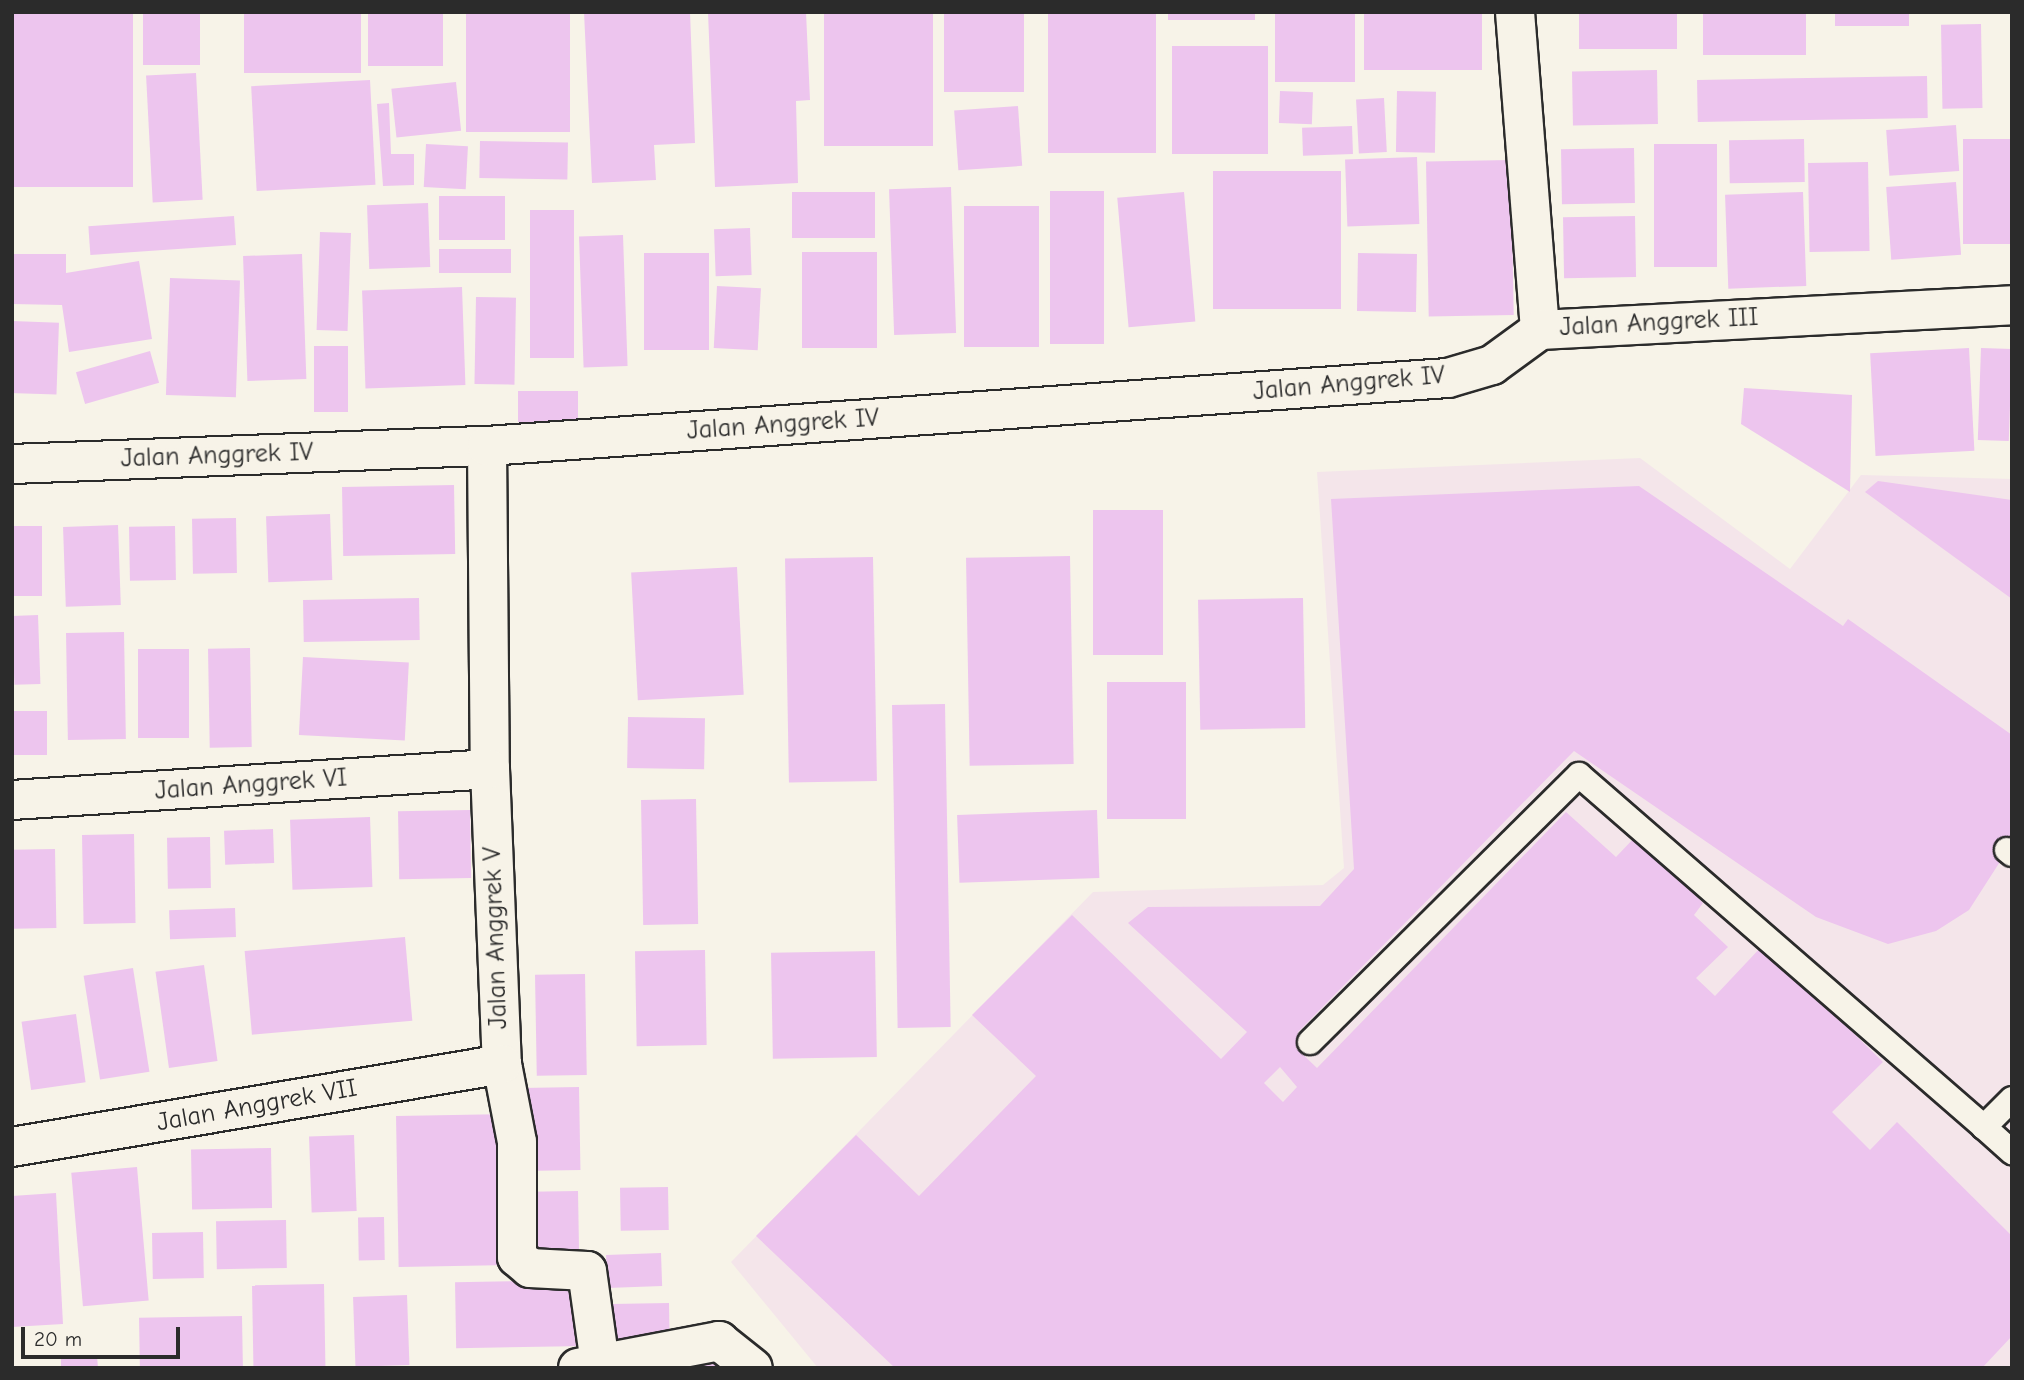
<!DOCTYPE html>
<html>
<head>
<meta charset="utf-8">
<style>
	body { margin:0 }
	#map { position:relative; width:2024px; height:1380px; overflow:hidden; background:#f7f3e8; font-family:"Comic Neue",sans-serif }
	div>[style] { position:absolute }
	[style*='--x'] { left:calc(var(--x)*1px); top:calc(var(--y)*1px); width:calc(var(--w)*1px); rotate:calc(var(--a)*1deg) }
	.built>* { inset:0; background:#f4e5ea }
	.building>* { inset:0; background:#edc5ee; transform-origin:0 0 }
	.roads { filter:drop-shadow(2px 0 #2b2b2b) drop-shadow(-2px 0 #2b2b2b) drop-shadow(0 2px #2b2b2b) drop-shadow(0 -2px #2b2b2b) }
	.lane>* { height:24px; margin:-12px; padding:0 12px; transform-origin:12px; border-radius:12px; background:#f7f3e8 }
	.street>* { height:38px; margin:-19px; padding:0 19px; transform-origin:19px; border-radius:19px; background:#f7f3e8 }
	span { translate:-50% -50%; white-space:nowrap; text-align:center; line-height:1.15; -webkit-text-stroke:6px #f7f3e8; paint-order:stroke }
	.street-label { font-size:26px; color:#2b2b2b }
	.frame { position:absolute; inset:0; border:14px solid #2b2b2b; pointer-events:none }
	.scale { position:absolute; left:21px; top:1327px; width:159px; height:32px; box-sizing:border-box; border:4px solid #2b2b2b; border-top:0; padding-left:9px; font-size:21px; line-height:24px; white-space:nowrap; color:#2b2b2b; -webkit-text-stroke:5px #f7f3e8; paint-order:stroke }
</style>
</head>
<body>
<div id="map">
	<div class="built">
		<i style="clip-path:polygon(1640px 458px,1790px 569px,1861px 475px,2012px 479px,2012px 1368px,818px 1368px,731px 1262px,1093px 892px,1323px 885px,1344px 868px,1317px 472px)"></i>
	</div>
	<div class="building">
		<i style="left:12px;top:12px;width:121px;height:175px"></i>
		<i style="left:143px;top:12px;width:57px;height:53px"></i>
		<i style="left:244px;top:12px;width:117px;height:61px"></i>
		<i style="left:368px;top:12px;width:75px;height:54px"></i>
		<i style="left:466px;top:12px;width:104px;height:120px"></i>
		<i style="clip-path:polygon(584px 12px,690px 12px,695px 143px,654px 145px,656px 180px,592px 183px)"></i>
		<i style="clip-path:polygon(708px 12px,806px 12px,810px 100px,796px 101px,798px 183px,715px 187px)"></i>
		<i style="left:824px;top:12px;width:109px;height:134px"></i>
		<i style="left:944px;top:12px;width:80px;height:80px"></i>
		<i style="left:1048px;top:12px;width:108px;height:141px"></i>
		<i style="left:1168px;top:12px;width:87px;height:8px"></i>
		<i style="left:1275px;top:12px;width:80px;height:70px"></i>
		<i style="left:1364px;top:12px;width:118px;height:58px"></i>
		<i style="left:1579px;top:12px;width:98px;height:37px"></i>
		<i style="left:1703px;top:12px;width:103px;height:43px"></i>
		<i style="left:1835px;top:12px;width:74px;height:14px"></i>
		<i style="left:1981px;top:24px;width:84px;height:40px;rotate:89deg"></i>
		<i style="left:1268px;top:46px;width:108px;height:96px;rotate:90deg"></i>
		<i style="left:1657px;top:70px;width:54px;height:85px;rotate:89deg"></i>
		<i style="left:196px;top:73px;width:127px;height:50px;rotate:87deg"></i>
		<i style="left:1927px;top:76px;width:42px;height:230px;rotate:89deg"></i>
		<i style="left:370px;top:80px;width:105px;height:119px;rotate:87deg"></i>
		<i style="left:456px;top:82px;width:49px;height:65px;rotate:84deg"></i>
		<i style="left:1280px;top:91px;width:33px;height:32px;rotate:2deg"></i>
		<i style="left:1397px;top:91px;width:39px;height:61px;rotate:1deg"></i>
		<i style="left:1384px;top:98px;width:54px;height:28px;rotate:87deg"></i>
		<i style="clip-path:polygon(389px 103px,391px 154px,414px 154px,414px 185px,383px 186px,377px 104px)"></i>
		<i style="left:1018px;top:106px;width:60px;height:64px;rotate:86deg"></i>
		<i style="left:1956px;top:125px;width:46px;height:70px;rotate:86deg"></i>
		<i style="left:1352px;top:126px;width:28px;height:50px;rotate:88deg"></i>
		<i style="left:1804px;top:139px;width:43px;height:75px;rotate:89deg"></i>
		<i style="left:2012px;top:139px;width:105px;height:49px;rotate:90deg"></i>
		<i style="left:480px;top:141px;width:88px;height:37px;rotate:1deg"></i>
		<i style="left:426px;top:144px;width:42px;height:43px;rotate:3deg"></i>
		<i style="left:1654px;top:144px;width:63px;height:123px"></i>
		<i style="left:1634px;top:148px;width:55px;height:73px;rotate:89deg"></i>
		<i style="left:1417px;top:157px;width:67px;height:72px;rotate:88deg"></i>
		<i style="left:1511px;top:160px;width:155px;height:85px;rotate:89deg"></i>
		<i style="left:1868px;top:162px;width:89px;height:60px;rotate:89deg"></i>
		<i style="left:1341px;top:171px;width:138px;height:128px;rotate:90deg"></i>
		<i style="left:1956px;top:182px;width:73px;height:70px;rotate:86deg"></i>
		<i style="left:951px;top:187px;width:146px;height:62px;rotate:88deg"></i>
		<i style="left:1050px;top:191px;width:54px;height:153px"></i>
		<i style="left:792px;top:192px;width:83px;height:46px"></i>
		<i style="left:1184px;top:192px;width:130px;height:67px;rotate:85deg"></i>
		<i style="left:1803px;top:192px;width:94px;height:78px;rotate:88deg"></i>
		<i style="left:439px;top:196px;width:66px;height:44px"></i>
		<i style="left:428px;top:203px;width:64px;height:61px;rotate:88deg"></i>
		<i style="left:964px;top:206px;width:75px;height:141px"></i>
		<i style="left:530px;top:210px;width:44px;height:148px"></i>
		<i style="left:234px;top:216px;width:29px;height:146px;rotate:86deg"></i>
		<i style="left:1635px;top:216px;width:61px;height:72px;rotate:89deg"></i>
		<i style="left:750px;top:228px;width:47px;height:36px;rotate:88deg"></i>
		<i style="left:320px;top:232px;width:31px;height:98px;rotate:2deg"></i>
		<i style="left:623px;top:235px;width:131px;height:44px;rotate:88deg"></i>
		<i style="left:439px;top:249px;width:72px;height:24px"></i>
		<i style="left:802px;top:252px;width:75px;height:96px"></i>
		<i style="left:644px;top:253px;width:65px;height:97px"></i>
		<i style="left:1358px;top:253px;width:59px;height:58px;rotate:1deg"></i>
		<i style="clip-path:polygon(12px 254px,66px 254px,66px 273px,139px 261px,152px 339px,69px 352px,62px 305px,12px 304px)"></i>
		<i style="left:302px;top:254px;width:125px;height:59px;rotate:88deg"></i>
		<i style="left:170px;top:278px;width:70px;height:117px;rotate:2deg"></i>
		<i style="left:717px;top:286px;width:44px;height:62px;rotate:3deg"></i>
		<i style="left:462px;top:287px;width:98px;height:100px;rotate:88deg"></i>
		<i style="left:476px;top:297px;width:40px;height:87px;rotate:1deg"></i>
		<i style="left:12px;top:321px;width:47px;height:72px;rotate:2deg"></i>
		<i style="left:314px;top:346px;width:34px;height:66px"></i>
		<i style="left:1969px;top:348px;width:103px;height:99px;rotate:87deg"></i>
		<i style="left:1981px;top:348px;width:31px;height:92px;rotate:2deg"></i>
		<i style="left:150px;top:351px;width:33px;height:77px;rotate:74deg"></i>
		<i style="clip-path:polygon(1744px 388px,1852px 395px,1850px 492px,1741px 424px)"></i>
		<i style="left:518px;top:391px;width:60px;height:31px"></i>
		<i style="clip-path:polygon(1878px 481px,2012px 500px,2012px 599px,1865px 492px)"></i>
		<i style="left:454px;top:485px;width:69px;height:112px;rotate:89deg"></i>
		<i style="clip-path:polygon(evenodd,1639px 486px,1843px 626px,1848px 619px,2012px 735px,2012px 843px,1969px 910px,1936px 931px,1888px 944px,1816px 917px,1574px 751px,1298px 1032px,1296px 1048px,1317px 1068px,1566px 812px,1616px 857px,1636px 836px,1703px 903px,1694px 915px,1728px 947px,1696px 978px,1715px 996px,1763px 945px,1883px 1062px,1832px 1112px,1870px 1150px,1897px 1122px,2012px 1236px,2012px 1336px,1982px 1368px,895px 1368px,756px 1236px,856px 1135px,919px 1196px,1036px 1076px,972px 1015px,1072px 915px,1221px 1059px,1247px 1032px,1128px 923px,1148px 907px,1320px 906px,1354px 869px,1331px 499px,1639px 486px,1280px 1067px,1297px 1087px,1283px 1102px,1264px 1083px,1280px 1067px)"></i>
		<i style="left:1163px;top:510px;width:145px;height:70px;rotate:90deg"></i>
		<i style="left:330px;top:514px;width:66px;height:64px;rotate:88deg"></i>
		<i style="left:236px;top:518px;width:55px;height:44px;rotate:89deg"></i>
		<i style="left:118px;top:525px;width:80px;height:55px;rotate:88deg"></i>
		<i style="left:12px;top:526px;width:30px;height:70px"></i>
		<i style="left:175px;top:526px;width:54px;height:46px;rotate:89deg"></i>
		<i style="left:1070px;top:556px;width:208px;height:104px;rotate:89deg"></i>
		<i style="left:873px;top:557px;width:224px;height:88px;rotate:89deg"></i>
		<i style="left:737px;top:567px;width:128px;height:106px;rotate:87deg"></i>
		<i style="left:419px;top:598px;width:42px;height:116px;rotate:89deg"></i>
		<i style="left:1303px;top:598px;width:130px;height:105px;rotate:89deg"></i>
		<i style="left:38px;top:615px;width:69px;height:26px;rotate:88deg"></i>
		<i style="left:124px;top:632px;width:107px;height:58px;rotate:89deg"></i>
		<i style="left:250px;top:648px;width:99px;height:42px;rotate:89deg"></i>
		<i style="left:138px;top:649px;width:51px;height:89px"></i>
		<i style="left:303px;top:657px;width:106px;height:78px;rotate:3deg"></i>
		<i style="left:1107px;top:682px;width:79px;height:137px"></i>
		<i style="left:945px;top:704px;width:323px;height:53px;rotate:89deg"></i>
		<i style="left:12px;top:711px;width:35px;height:44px"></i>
		<i style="left:628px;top:717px;width:77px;height:51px;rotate:1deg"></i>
		<i style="left:696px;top:799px;width:125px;height:55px;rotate:89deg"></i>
		<i style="left:470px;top:810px;width:68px;height:72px;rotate:89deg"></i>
		<i style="left:1097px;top:810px;width:68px;height:140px;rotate:88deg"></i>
		<i style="left:370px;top:817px;width:70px;height:80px;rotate:88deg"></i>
		<i style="left:273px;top:829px;width:34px;height:49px;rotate:88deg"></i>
		<i style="left:134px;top:834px;width:89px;height:52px;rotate:89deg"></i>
		<i style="left:210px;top:837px;width:51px;height:43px;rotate:89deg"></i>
		<i style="left:55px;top:849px;width:79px;height:43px;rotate:89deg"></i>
		<i style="left:235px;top:908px;width:29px;height:66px;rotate:88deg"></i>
		<i style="left:405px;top:937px;width:84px;height:161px;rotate:85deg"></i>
		<i style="left:705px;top:950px;width:95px;height:70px;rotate:89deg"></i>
		<i style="left:875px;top:951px;width:106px;height:104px;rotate:89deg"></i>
		<i style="left:204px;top:965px;width:97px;height:49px;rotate:82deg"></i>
		<i style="left:133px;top:968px;width:105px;height:50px;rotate:81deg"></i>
		<i style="left:585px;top:974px;width:101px;height:50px;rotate:89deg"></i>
		<i style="left:76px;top:1014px;width:69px;height:55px;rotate:82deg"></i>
		<i style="left:579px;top:1087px;width:83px;height:57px;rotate:89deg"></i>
		<i style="left:512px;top:1114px;width:151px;height:116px;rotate:89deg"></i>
		<i style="left:354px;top:1135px;width:76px;height:45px;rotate:88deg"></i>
		<i style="left:271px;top:1148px;width:60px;height:80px;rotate:89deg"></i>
		<i style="left:137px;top:1167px;width:134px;height:66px;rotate:85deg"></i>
		<i style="left:668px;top:1187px;width:43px;height:48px;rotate:89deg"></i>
		<i style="left:578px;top:1191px;width:59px;height:49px;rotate:89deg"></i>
		<i style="clip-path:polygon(56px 1193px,63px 1324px,12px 1327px,12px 1196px)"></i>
		<i style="left:384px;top:1217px;width:43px;height:26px;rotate:89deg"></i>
		<i style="left:286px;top:1220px;width:48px;height:70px;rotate:89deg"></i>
		<i style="left:203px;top:1232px;width:46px;height:51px;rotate:89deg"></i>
		<i style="left:661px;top:1253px;width:33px;height:55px;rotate:88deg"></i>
		<i style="left:585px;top:1280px;width:66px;height:130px;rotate:89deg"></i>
		<i style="left:324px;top:1284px;width:84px;height:72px;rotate:89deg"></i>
		<i style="left:407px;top:1295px;width:70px;height:54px;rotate:88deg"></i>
		<i style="left:669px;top:1303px;width:40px;height:58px;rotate:89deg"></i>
		<i style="left:242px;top:1316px;width:52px;height:103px;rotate:89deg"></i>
		<i style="clip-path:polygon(728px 1353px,733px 1368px,687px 1368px,687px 1367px)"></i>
		<i style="clip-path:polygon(97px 1356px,98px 1368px,61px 1368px,61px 1359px)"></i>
	</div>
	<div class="roads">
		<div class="lane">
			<i style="--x:2007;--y:850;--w:6;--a:39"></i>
			<i style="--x:1310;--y:1042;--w:379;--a:-44.8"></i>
			<i style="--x:1579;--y:775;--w:537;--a:41"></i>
			<i style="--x:2012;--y:1099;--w:40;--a:135"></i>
			<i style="--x:1984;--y:1127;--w:38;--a:42"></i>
		</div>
		<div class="street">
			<i style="--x:1515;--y:12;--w:319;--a:85.5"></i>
			<i style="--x:1540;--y:330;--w:473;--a:-3"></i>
			<i style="--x:487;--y:446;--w:323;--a:89.5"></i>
			<i style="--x:490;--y:769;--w:295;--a:87.7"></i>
			<i style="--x:502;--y:1064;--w:79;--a:79.1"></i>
			<i style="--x:517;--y:1142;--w:115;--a:90"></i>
			<i style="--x:517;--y:1257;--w:17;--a:40"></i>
			<i style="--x:530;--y:1268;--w:57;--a:3"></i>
			<i style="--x:587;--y:1271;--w:93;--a:82"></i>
			<i style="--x:12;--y:464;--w:475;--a:-2.2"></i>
			<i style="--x:487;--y:446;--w:963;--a:-4.05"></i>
			<i style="--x:1448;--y:378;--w:46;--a:-16.5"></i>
			<i style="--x:1492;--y:365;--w:59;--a:-36.1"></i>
			<i style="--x:12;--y:800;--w:479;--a:-3.7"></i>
			<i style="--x:12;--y:1147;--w:497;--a:-9.6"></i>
			<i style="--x:578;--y:1368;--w:144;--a:-10.8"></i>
			<i style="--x:719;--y:1341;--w:43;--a:38.5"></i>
		</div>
	</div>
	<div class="street-label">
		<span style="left:1659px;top:323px;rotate:-3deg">Jalan Anggrek III</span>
		<span style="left:1349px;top:384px;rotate:-5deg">Jalan Anggrek IV</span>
		<span style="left:783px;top:425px;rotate:-4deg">Jalan Anggrek IV</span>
		<span style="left:217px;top:456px;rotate:-2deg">Jalan Anggrek IV</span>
		<span style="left:251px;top:785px;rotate:-4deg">Jalan Anggrek VI</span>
		<span style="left:496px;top:938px;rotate:-92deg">Jalan Anggrek V</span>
		<span style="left:257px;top:1106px;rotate:-10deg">Jalan Anggrek VII</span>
	</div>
	<div class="frame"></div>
	<div class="scale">20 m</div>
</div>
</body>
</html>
